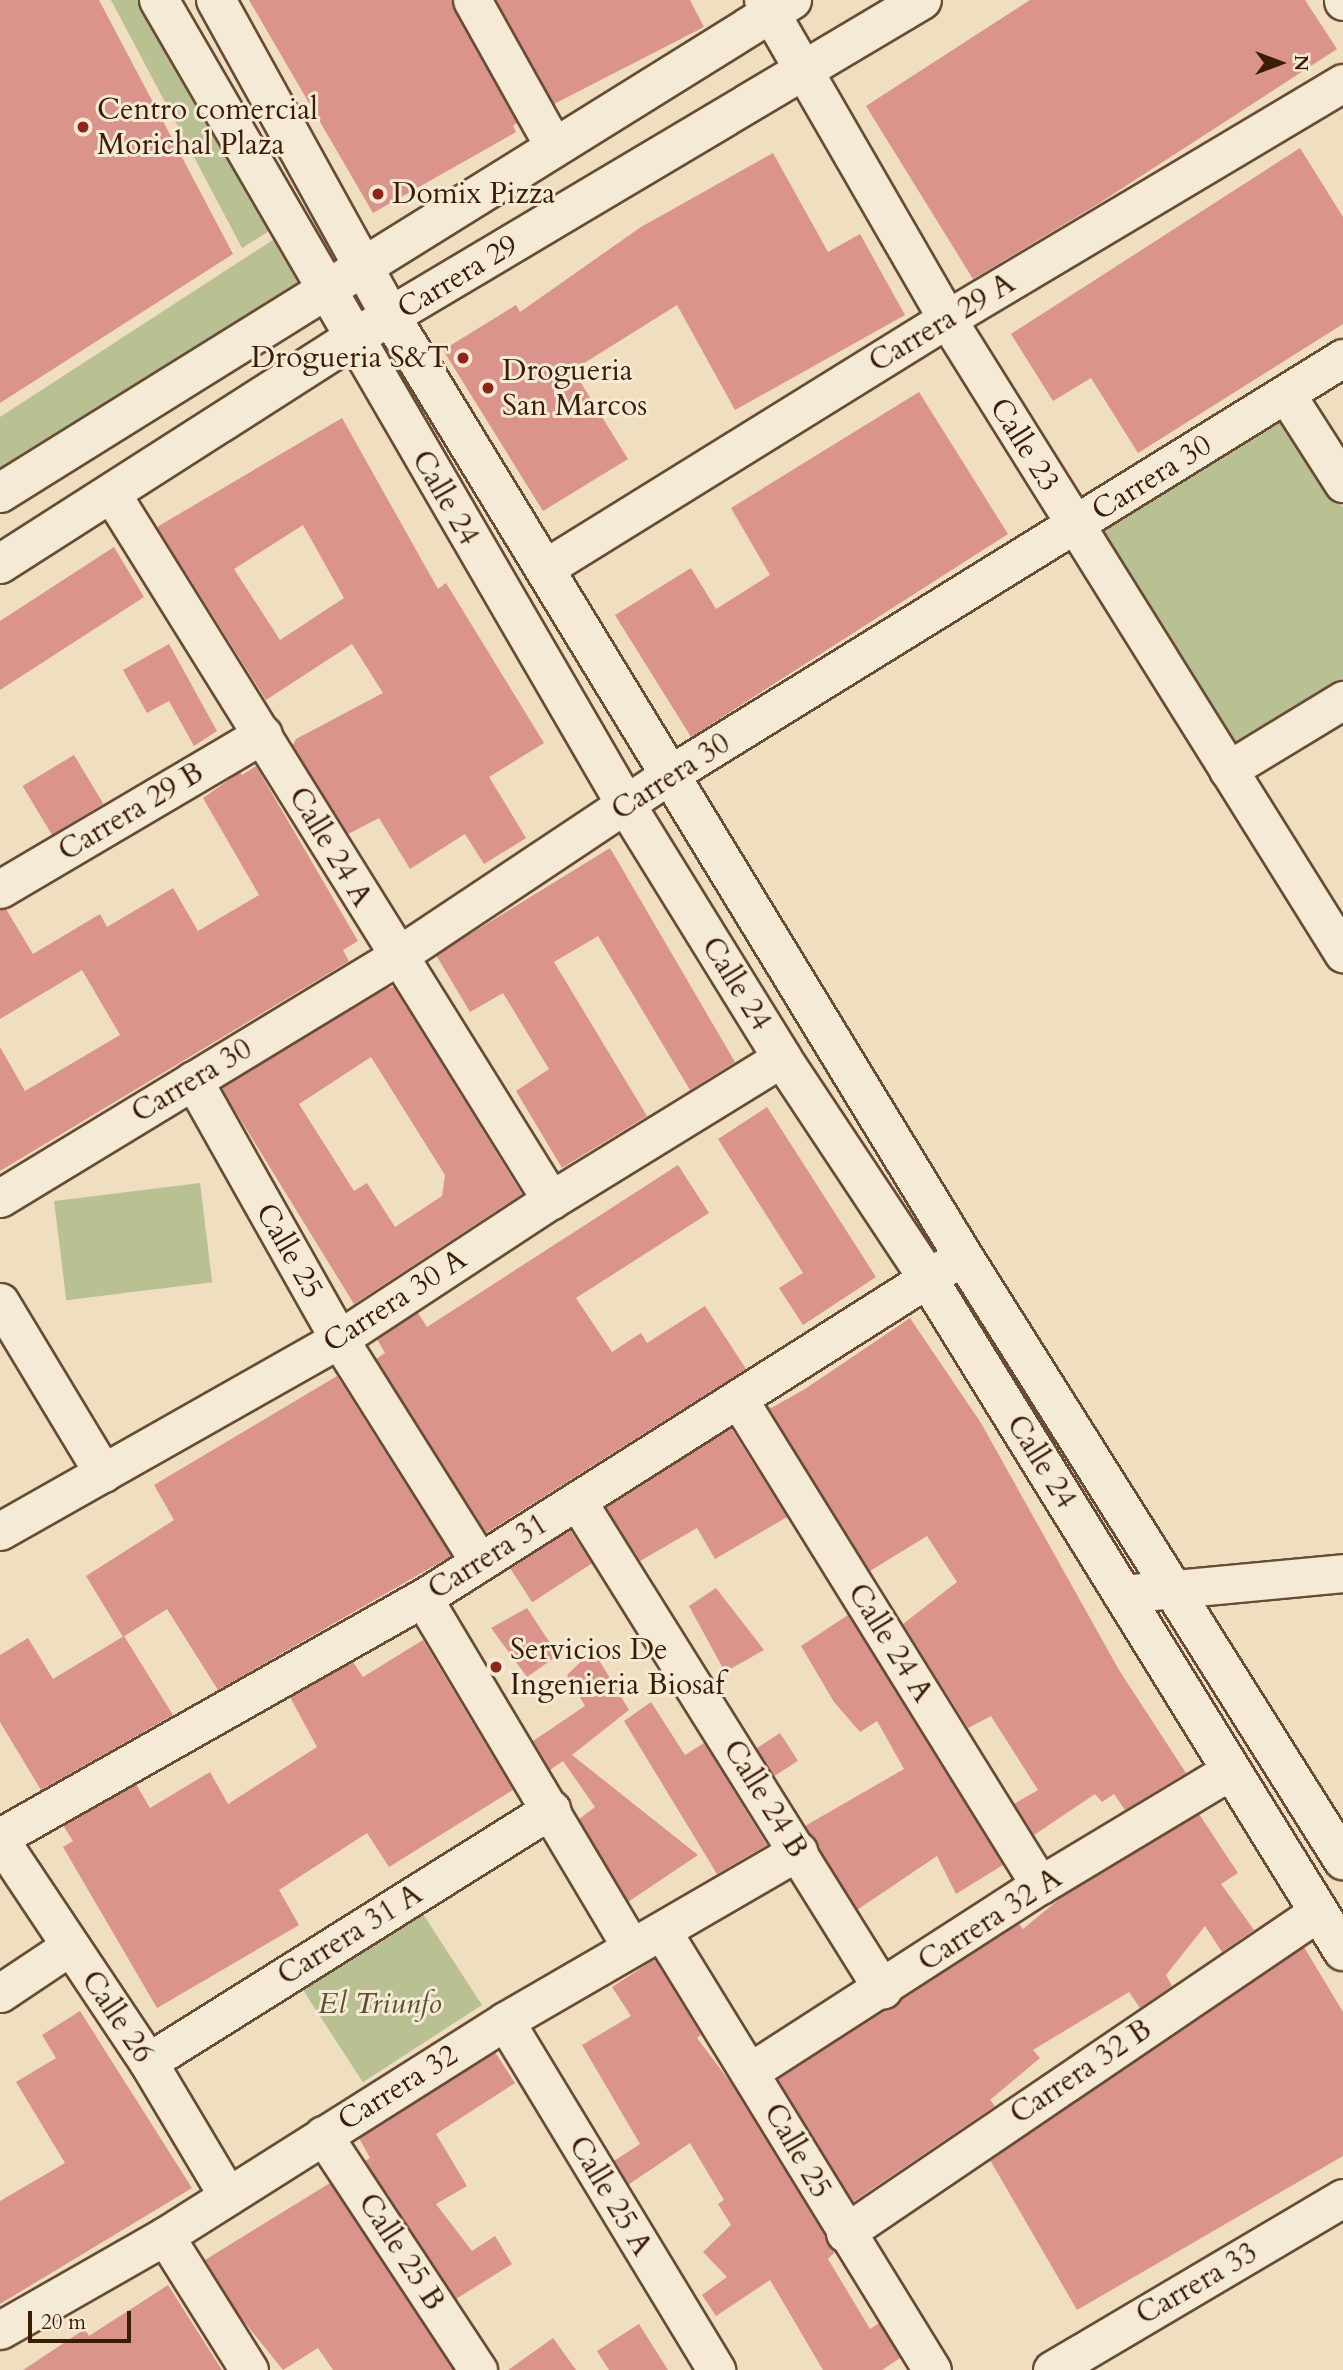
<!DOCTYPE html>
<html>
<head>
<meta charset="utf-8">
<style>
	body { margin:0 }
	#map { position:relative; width:1343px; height:2370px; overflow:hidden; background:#f0dec0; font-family:Cardo,serif }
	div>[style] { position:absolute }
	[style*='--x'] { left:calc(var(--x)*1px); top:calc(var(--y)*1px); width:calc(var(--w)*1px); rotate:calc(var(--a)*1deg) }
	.green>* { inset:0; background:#b9c193; transform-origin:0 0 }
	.building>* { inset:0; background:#da948b; transform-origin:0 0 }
	.roads { filter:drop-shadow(2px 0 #684c34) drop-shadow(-2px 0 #684c34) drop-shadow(0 2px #684c34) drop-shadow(0 -2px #684c34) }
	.minor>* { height:37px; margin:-18.5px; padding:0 18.5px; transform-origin:18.5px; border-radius:18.5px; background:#f5ead6 }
	.tertiary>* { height:38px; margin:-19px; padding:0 19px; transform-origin:19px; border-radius:19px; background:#f5ead6 }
	.secondary>* { height:38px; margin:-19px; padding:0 19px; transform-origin:19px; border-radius:19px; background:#f5ead6 }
	.dots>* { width:19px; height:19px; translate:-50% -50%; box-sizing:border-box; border:4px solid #f5ead6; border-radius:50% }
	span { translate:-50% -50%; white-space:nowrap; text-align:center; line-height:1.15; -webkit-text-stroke:6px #f5ead6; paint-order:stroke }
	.poi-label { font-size:30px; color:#3b1c05 }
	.left { translate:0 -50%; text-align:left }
	.right { translate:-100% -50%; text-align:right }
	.street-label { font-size:30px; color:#3b1c05 }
	.park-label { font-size:30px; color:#614e30; font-style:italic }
	.north { position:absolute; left:1245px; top:28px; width:70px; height:70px; -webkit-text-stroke:5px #f5ead6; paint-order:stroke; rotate:90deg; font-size:19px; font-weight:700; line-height:28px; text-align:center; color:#3b1c05 }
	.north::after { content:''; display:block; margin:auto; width:24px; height:32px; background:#3b1c05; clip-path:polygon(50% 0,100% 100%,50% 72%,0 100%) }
	.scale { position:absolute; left:28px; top:2311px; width:103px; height:32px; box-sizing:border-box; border:4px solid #3b1c05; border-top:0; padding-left:9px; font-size:21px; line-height:24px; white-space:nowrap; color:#3b1c05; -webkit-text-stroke:5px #f5ead6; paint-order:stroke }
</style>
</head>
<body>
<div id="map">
	<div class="green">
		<i style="clip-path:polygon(111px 0,150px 0,274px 228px,242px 248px)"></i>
		<i style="clip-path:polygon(282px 234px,307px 287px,0 481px,0 417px)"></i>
		<i style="clip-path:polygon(1283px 411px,1343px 508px,1343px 684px,1234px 746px,1096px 537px,1099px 526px)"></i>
		<i style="left:200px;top:1183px;width:100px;height:147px;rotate:83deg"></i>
		<i style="left:421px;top:1911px;width:112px;height:142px;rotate:57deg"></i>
	</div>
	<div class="building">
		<i style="clip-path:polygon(0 0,99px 0,233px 254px,0 403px)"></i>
		<i style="clip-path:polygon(249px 0,451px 0,517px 123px,513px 126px,516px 132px,373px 213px)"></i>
		<i style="clip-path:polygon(496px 0,690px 0,704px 27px,554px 104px)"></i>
		<i style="clip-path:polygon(1030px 0,1305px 0,1337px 49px,1098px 204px,973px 279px,866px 106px)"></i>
		<i style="clip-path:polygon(1300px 148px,1343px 217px,1343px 324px,1138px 453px,1091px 378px,1053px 401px,1011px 334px)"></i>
		<i style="clip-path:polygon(773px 153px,828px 252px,860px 234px,905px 315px,735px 410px,677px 305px,573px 370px,628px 459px,543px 511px,443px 350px,516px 305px,520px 312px,641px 227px)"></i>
		<i style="clip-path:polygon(919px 392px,1008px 534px,691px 737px,615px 615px,691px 568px,716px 609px,770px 575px,731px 508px)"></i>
		<i style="clip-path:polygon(evenodd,342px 418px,438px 589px,446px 583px,544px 743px,489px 777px,526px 838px,484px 864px,465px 834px,410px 869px,379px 818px,348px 834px,293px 745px,296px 739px,383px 693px,352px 644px,266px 700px,157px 527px,342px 418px,303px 525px,344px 598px,280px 640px,234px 569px,303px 525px)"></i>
		<i style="clip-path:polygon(114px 547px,144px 597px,0 690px,0 621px)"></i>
		<i style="clip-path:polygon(169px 644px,217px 731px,194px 746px,169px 701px,147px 713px,123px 670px)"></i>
		<i style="left:74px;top:755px;width:57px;height:60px;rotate:59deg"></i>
		<i style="clip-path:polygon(256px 766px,358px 941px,343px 950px,349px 961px,0 1171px,0 1047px,25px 1091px,120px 1035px,82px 970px,0 1019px,0 910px,6px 909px,33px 954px,100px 914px,107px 927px,173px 888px,198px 931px,259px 895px,203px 798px,240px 772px,242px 775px)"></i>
		<i style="clip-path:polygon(610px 848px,735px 1062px,690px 1090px,598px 936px,554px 962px,647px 1116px,562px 1168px,516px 1091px,549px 1069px,503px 993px,470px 1012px,436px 955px)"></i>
		<i style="clip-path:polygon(evenodd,394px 987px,522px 1194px,354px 1304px,221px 1088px,386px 988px,394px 987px,371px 1057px,445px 1175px,442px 1196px,395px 1227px,367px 1183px,354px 1191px,299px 1104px,371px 1057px)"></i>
		<i style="clip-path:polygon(767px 1107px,876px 1277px,803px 1325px,779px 1288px,803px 1273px,718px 1139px)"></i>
		<i style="clip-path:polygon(678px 1165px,709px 1213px,576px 1298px,612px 1352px,641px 1333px,647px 1343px,705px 1306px,746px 1369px,486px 1533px,376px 1359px,385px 1353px,377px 1339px,418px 1313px,427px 1327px)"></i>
		<i style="clip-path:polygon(910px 1318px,981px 1423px,1119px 1670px,1186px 1773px,1125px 1810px,1114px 1794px,1102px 1802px,1095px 1794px,1034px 1835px,1014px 1804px,1038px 1790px,991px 1716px,968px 1728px,903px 1624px,957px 1582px,927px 1536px,870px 1571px,767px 1405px,771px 1408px,805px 1389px)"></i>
		<i style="clip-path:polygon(337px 1376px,451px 1556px,218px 1690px,167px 1609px,123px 1637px,86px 1576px,174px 1520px,154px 1485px)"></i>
		<i style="clip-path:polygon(731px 1428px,787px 1517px,715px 1559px,697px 1528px,640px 1561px,606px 1507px)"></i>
		<i style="left:570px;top:1530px;width:40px;height:71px;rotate:57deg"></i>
		<i style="clip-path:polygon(716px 1588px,764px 1650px,725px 1672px,689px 1606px)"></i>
		<i style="clip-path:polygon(527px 1608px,558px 1655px,527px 1677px,491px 1628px)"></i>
		<i style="clip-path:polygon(848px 1615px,1003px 1865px,956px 1894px,937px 1856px,857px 1910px,805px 1826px,904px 1769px,877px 1721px,860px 1732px,834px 1702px,801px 1646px)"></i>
		<i style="clip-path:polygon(124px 1636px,173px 1715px,41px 1790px,0 1722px,0 1655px,28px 1638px,53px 1679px)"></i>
		<i style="clip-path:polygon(423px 1640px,513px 1790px,389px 1867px,367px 1833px,279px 1890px,299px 1925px,157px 2008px,63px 1847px,73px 1841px,63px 1825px,136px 1784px,150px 1808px,210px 1772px,228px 1804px,317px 1747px,290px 1697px,353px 1662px,363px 1677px)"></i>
		<i style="clip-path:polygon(593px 1650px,629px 1710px,572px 1755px,698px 1855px,628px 1902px,579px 1819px,595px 1807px,563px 1761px,550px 1770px,533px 1741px,585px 1706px,567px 1675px)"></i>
		<i style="clip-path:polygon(651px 1702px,685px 1755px,704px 1743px,767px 1845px,717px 1874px,624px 1721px)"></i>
		<i style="left:780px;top:1733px;width:33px;height:28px;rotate:57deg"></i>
		<i style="clip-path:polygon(1199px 1814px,1238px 1873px,1221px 1884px,1254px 1930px,1222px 1952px,1205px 1926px,1166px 1975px,1172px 1986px,1140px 2008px,1129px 1992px,1033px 2050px,1040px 2058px,990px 2100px,995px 2106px,853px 2202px,778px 2079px,1019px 1924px,1023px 1929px,1064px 1895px)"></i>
		<i style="clip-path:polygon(1304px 1947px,1343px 2012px,1343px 2156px,1077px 2310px,990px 2160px)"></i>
		<i style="clip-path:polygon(655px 1959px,701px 2035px,697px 2038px,731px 2083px,835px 2252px,828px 2259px,870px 2329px,879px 2323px,900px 2358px,882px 2370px,823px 2370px,770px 2280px,716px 2316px,702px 2295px,727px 2277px,703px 2252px,731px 2225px,718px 2204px,724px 2200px,690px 2143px,628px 2185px,614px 2161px,640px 2144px,582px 2045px,631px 2016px,612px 1987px)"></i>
		<i style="clip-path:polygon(80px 2011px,192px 2188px,0 2304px,0 2201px,65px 2163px,16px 2082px,56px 2058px,42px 2035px)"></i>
		<i style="clip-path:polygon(495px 2052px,515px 2083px,436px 2134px,467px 2186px,436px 2204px,472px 2251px,495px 2236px,512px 2264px,456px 2299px,365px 2161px,370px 2158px,359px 2138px)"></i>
		<i style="clip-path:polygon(330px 2183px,453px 2370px,333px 2370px,318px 2348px,283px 2370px,241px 2318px,205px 2260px)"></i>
		<i style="clip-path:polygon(168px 2285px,222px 2370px,23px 2370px,85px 2329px,89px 2336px)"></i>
		<i style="clip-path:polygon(639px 2324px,668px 2370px,609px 2370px,597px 2351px)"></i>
		<i style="clip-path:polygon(553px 2338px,576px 2370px,508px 2370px)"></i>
	</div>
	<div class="roads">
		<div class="minor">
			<i style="--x:472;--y:0;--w:166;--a:60.8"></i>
			<i style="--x:763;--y:0;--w:368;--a:60"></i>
			<i style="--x:947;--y:319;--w:748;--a:58.01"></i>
			<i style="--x:1343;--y:0;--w:1;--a:90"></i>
			<i style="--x:1286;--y:394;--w:106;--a:57.4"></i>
			<i style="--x:111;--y:493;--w:833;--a:58.1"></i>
			<i style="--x:545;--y:568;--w:473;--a:-31.8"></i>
			<i style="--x:947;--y:319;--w:461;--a:-30.8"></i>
			<i style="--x:1228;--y:770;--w:135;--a:-31.3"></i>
			<i style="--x:0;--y:889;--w:305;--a:-30.5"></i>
			<i style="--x:193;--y:1080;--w:297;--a:60.6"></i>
			<i style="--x:339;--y:1339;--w:262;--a:57.8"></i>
			<i style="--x:0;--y:1198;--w:464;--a:-31.3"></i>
			<i style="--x:396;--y:957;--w:332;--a:-33.7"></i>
			<i style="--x:672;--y:773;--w:789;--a:-31.74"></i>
			<i style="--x:0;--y:1302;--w:200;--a:58.9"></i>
			<i style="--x:739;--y:1400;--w:571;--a:58.18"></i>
			<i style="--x:578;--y:1502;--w:575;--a:57.99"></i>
			<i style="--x:0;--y:1531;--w:390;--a:-29.5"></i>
			<i style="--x:339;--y:1339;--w:254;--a:-33.3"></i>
			<i style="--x:551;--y:1200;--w:271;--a:-31.6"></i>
			<i style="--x:1122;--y:1594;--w:222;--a:-5.4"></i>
			<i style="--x:423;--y:1598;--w:406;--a:59.2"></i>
			<i style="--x:0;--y:1837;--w:486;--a:-29.5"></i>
			<i style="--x:423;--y:1598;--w:639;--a:-32.35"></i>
			<i style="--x:0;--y:1840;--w:267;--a:56.3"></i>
			<i style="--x:148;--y:2062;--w:156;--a:59.2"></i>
			<i style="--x:662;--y:1931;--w:515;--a:58.41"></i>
			<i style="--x:0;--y:1993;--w:83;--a:-33.7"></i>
			<i style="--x:505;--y:2021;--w:408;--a:58.8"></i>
			<i style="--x:148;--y:2062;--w:476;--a:-32.1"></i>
			<i style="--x:751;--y:2071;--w:344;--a:-32.8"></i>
			<i style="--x:1040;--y:1885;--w:222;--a:-31"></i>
			<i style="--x:323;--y:2135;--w:282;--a:56.6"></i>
			<i style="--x:845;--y:2233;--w:572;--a:-34.16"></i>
			<i style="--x:165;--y:2236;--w:158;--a:57.9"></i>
			<i style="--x:0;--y:2330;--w:190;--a:-29.7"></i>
			<i style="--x:165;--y:2236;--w:402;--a:-32.3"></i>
			<i style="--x:505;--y:2021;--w:339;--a:-30.1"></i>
			<i style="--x:1052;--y:2370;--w:338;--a:-30.6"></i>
		</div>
		<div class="tertiary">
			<i style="--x:159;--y:0;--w:931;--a:59.88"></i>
			<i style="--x:626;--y:805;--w:297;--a:58.3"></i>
			<i style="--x:782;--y:1058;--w:265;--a:56.5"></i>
			<i style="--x:928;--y:1279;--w:790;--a:58.3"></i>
			<i style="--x:216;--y:0;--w:362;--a:61.1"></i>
			<i style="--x:391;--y:317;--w:1100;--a:58.65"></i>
			<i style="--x:963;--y:1256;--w:714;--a:57.82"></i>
		</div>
		<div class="secondary">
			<i style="--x:0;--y:493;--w:933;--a:-31.9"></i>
			<i style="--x:0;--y:564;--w:418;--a:-32.6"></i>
			<i style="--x:352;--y:339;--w:663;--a:-30.74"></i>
		</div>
	</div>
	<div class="dots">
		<i style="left:83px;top:127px;background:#8f2418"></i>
		<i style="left:378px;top:194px;background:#8f2418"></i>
		<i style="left:463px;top:358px;background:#8f2418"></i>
		<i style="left:488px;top:388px;background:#8f2418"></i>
		<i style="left:496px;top:1667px;background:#8f2418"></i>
	</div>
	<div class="poi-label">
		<span class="left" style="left:97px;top:127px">Centro comercial<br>Morichal Plaza</span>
		<span class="left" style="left:392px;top:194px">Domix Pizza</span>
		<span class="right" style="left:449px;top:358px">Drogueria S&amp;T</span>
		<span class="left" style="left:502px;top:388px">Drogueria<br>San Marcos</span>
		<span class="left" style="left:510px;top:1667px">Servicios De<br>Ingenieria Biosaf</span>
	</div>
	<div class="street-label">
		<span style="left:458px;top:277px;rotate:-31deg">Carrera 29</span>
		<span style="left:942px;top:323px;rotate:-31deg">Carrera 29 A</span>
		<span style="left:1024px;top:445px;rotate:58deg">Calle 23</span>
		<span style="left:1152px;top:478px;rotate:-32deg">Carrera 30</span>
		<span style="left:445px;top:498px;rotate:60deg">Calle 24</span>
		<span style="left:671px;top:777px;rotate:-33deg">Carrera 30</span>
		<span style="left:131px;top:812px;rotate:-31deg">Carrera 29 B</span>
		<span style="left:330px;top:847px;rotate:59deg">Calle 24 A</span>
		<span style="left:736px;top:984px;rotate:58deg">Calle 24</span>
		<span style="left:192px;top:1081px;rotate:-31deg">Carrera 30</span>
		<span style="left:289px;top:1251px;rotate:60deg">Calle 25</span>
		<span style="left:395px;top:1301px;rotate:-33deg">Carrera 30 A</span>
		<span style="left:1041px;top:1462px;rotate:58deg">Calle 24</span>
		<span style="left:488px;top:1557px;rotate:-32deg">Carrera 31</span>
		<span style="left:890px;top:1643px;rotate:58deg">Calle 24 A</span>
		<span style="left:765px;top:1799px;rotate:58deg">Calle 24 B</span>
		<span style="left:990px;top:1920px;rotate:-33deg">Carrera 32 A</span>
		<span style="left:350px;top:1935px;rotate:-32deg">Carrera 31 A</span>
		<span style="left:117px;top:2017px;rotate:56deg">Calle 26</span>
		<span style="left:1081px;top:2072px;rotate:-34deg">Carrera 32 B</span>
		<span style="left:398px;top:2088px;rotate:-32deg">Carrera 32</span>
		<span style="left:797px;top:2151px;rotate:60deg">Calle 25</span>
		<span style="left:610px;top:2196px;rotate:59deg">Calle 25 A</span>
		<span style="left:401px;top:2252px;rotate:57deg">Calle 25 B</span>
		<span style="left:1197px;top:2284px;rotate:-30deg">Carrera 33</span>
	</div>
	<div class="park-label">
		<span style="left:380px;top:2004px">El Triunfo</span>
	</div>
	<div class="north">N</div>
	<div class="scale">20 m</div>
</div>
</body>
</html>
